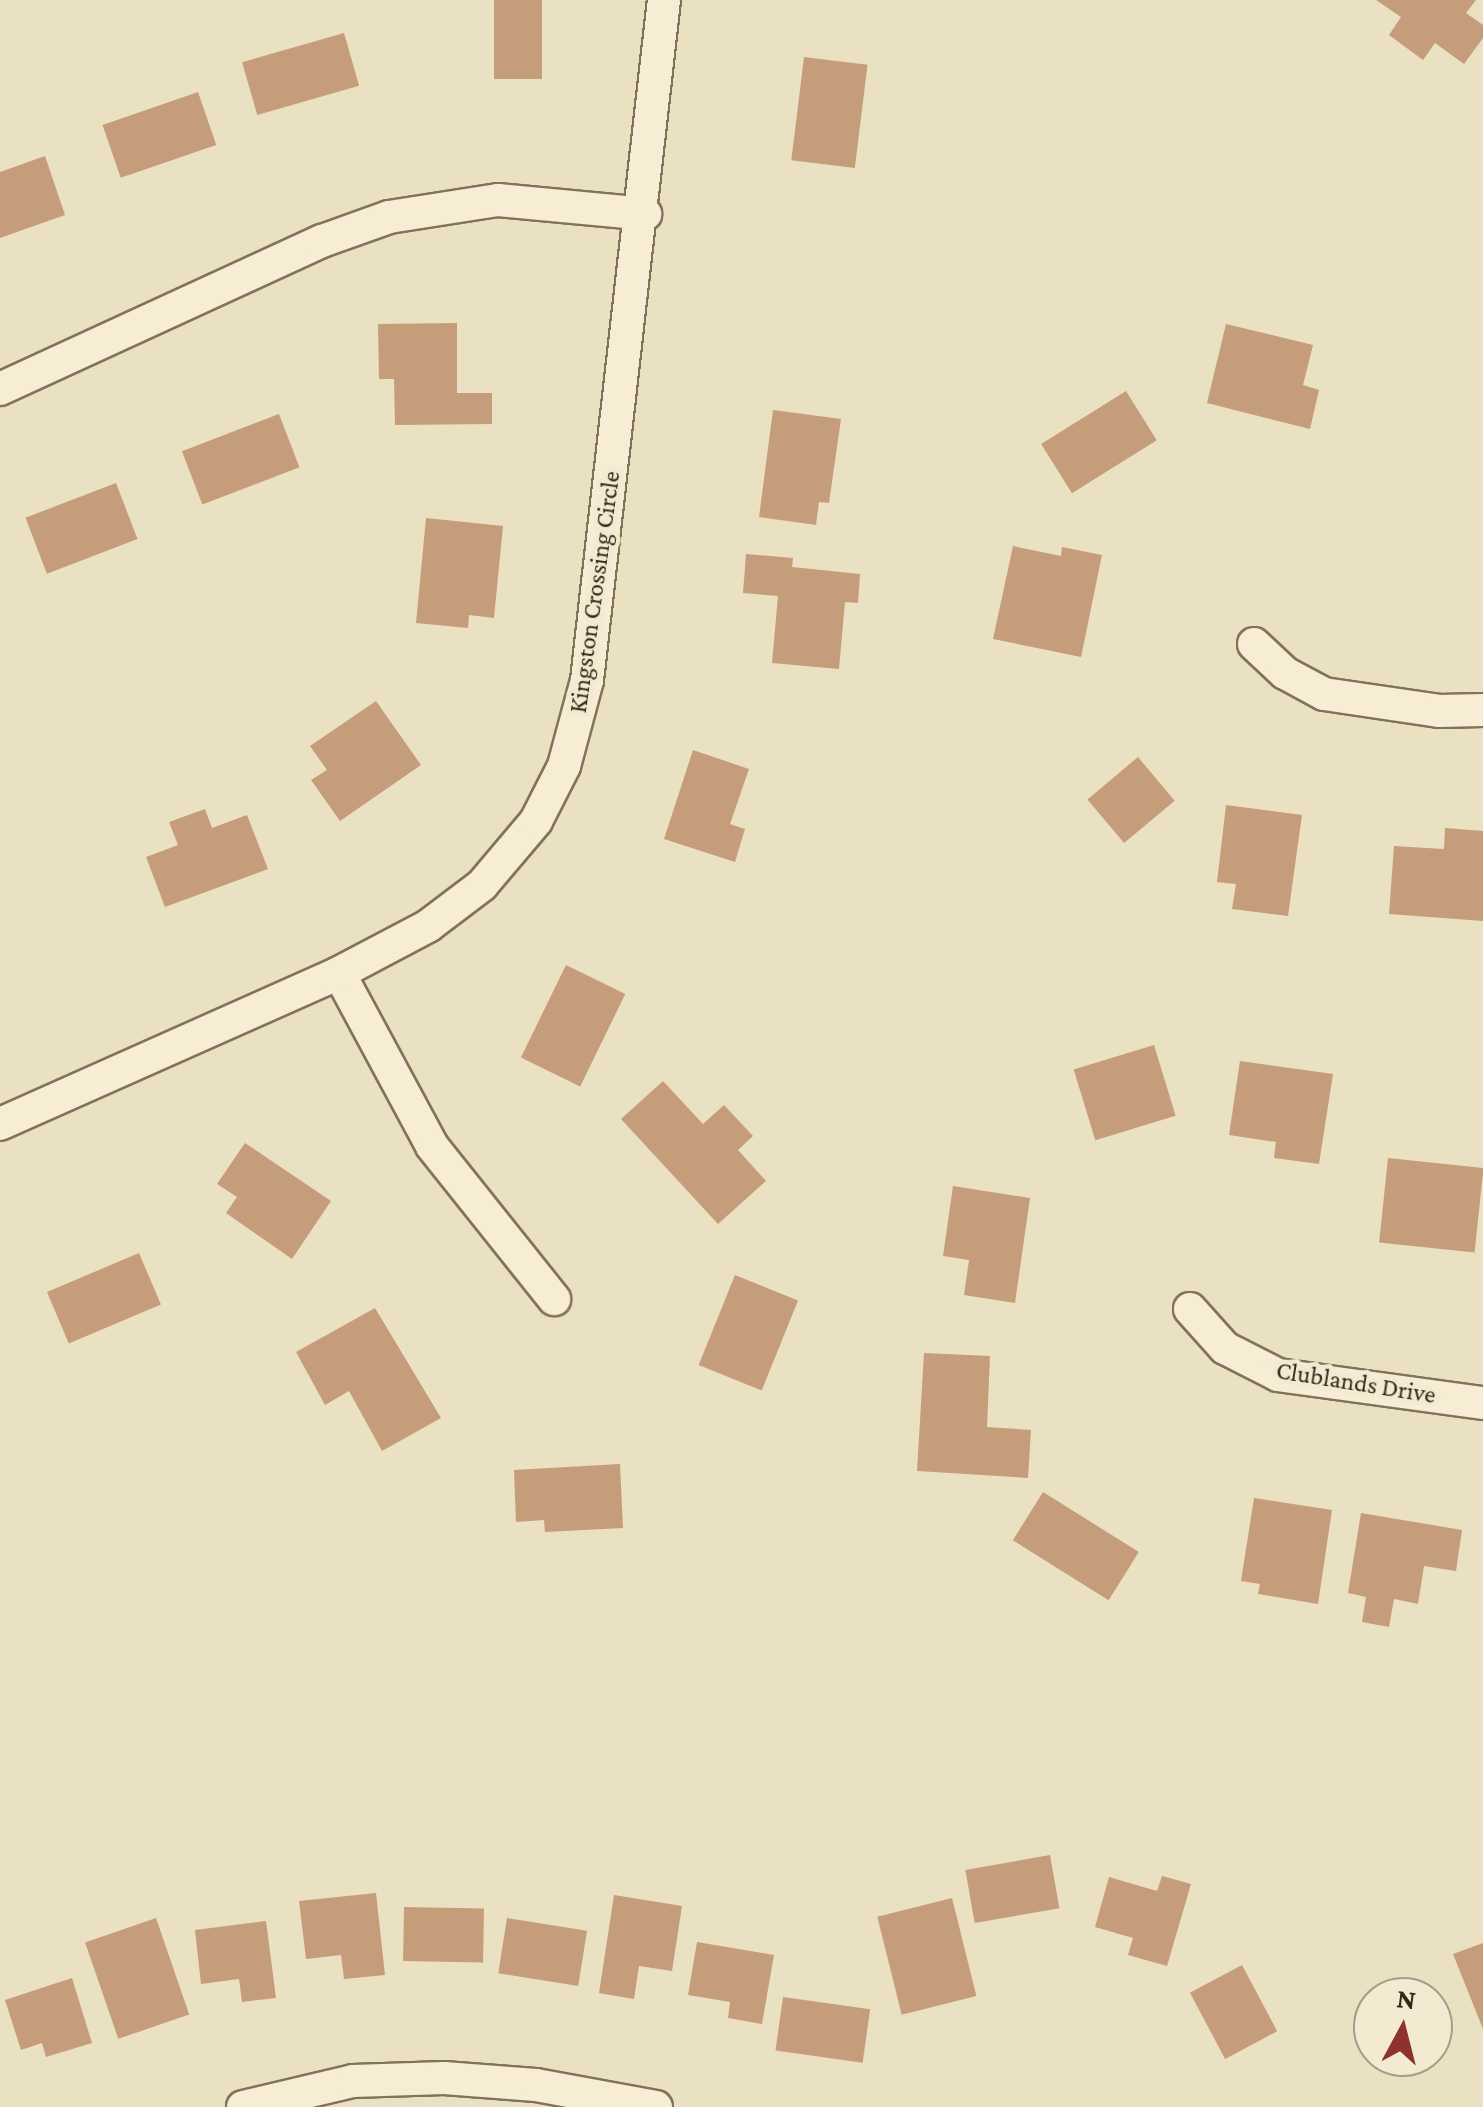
<!DOCTYPE html>
<html>
<head>
<meta charset="utf-8">
<style>
	body { margin:0 }
	#map { position:relative; width:1483px; height:2107px; overflow:hidden; background:#eae0c2; font-family:"Crimson Pro",serif }
	div>[style] { position:absolute }
	[style*='--x'] { left:calc(var(--x)*1px); top:calc(var(--y)*1px); width:calc(var(--w)*1px); rotate:calc(var(--a)*1deg) }
	.building>* { inset:0; background:#c69d7a; transform-origin:0 0 }
	.roads { filter:drop-shadow(2px 0 #83725a) drop-shadow(-2px 0 #83725a) drop-shadow(0 2px #83725a) drop-shadow(0 -2px #83725a) }
	.minor>* { height:32px; margin:-16px; padding:0 16px; transform-origin:16px; border-radius:16px; background:#f6edd4 }
	span { translate:-50% -50%; white-space:nowrap; text-align:center; line-height:1.15; -webkit-text-stroke:9px #f2ead1; paint-order:stroke }
	.street-label { font-size:25px; color:#34291d }
	.north { position:absolute; left:1353px; top:1977px; width:100px; height:100px; box-sizing:border-box; background:#f2ead1; border:2px solid #a69d89; border-radius:50%; rotate:7deg; font-size:28px; font-weight:700; line-height:40px; text-align:center; color:#34291d }
	.north::after { content:''; display:block; margin:auto; width:35px; height:45px; background:#8e322e; clip-path:polygon(50% 0,100% 100%,50% 72%,0 100%) }
</style>
</head>
<body>
<div id="map">
	<div class="building">
		<i style="left:494px;top:0;width:48px;height:79px"></i>
		<i style="clip-path:polygon(1376px 0,1476px 0,1466px 13px,1483px 25px,1483px 38px,1464px 64px,1435px 43px,1423px 60px,1389px 35px,1401px 17px)"></i>
		<i style="left:344px;top:33px;width:55px;height:106px;rotate:74deg"></i>
		<i style="left:804px;top:57px;width:64px;height:104px;rotate:7deg"></i>
		<i style="left:198px;top:92px;width:56px;height:101px;rotate:71deg"></i>
		<i style="clip-path:polygon(45px 156px,65px 215px,0 238px,0 172px)"></i>
		<i style="clip-path:polygon(457px 323px,457px 393px,492px 393px,492px 424px,395px 425px,394px 379px,379px 379px,378px 324px)"></i>
		<i style="clip-path:polygon(1226px 324px,1313px 345px,1303px 385px,1319px 390px,1310px 429px,1207px 403px)"></i>
		<i style="left:1126px;top:391px;width:58px;height:100px;rotate:58deg"></i>
		<i style="clip-path:polygon(773px 410px,841px 419px,829px 503px,819px 502px,816px 525px,759px 517px)"></i>
		<i style="left:279px;top:414px;width:57px;height:104px;rotate:69deg"></i>
		<i style="left:116px;top:483px;width:60px;height:97px;rotate:69deg"></i>
		<i style="clip-path:polygon(426px 518px,503px 526px,494px 618px,469px 615px,468px 628px,416px 623px)"></i>
		<i style="clip-path:polygon(1013px 546px,1061px 556px,1062px 547px,1102px 555px,1081px 657px,993px 639px)"></i>
		<i style="clip-path:polygon(746px 554px,793px 558px,792px 567px,860px 574px,858px 603px,845px 602px,839px 669px,772px 663px,778px 596px,743px 593px)"></i>
		<i style="clip-path:polygon(376px 701px,421px 765px,340px 821px,311px 780px,327px 770px,310px 746px)"></i>
		<i style="clip-path:polygon(693px 750px,749px 769px,730px 824px,745px 829px,735px 862px,664px 839px)"></i>
		<i style="left:1138px;top:757px;width:57px;height:66px;rotate:50deg"></i>
		<i style="clip-path:polygon(1226px 805px,1302px 815px,1288px 916px,1232px 909px,1236px 884px,1217px 882px)"></i>
		<i style="clip-path:polygon(205px 809px,212px 828px,247px 815px,268px 869px,165px 907px,146px 857px,178px 845px,169px 822px)"></i>
		<i style="clip-path:polygon(1445px 828px,1483px 831px,1483px 921px,1389px 914px,1394px 846px,1444px 849px)"></i>
		<i style="left:566px;top:965px;width:66px;height:103px;rotate:26deg"></i>
		<i style="left:1154px;top:1045px;width:74px;height:84px;rotate:73deg"></i>
		<i style="clip-path:polygon(1240px 1061px,1333px 1074px,1319px 1164px,1274px 1158px,1276px 1142px,1229px 1135px)"></i>
		<i style="clip-path:polygon(663px 1081px,703px 1124px,724px 1105px,753px 1136px,738px 1150px,766px 1181px,718px 1224px,621px 1119px)"></i>
		<i style="clip-path:polygon(245px 1143px,331px 1201px,292px 1259px,226px 1213px,237px 1197px,217px 1184px)"></i>
		<i style="left:1388px;top:1158px;width:96px;height:85px;rotate:6deg"></i>
		<i style="clip-path:polygon(953px 1186px,1030px 1198px,1015px 1303px,964px 1295px,969px 1260px,943px 1256px)"></i>
		<i style="left:139px;top:1253px;width:56px;height:100px;rotate:67deg"></i>
		<i style="left:735px;top:1275px;width:68px;height:97px;rotate:22deg"></i>
		<i style="clip-path:polygon(375px 1308px,441px 1418px,382px 1451px,349px 1391px,325px 1405px,296px 1352px)"></i>
		<i style="clip-path:polygon(924px 1353px,990px 1356px,987px 1427px,1031px 1430px,1028px 1478px,917px 1471px)"></i>
		<i style="clip-path:polygon(620px 1464px,623px 1528px,545px 1532px,544px 1520px,516px 1522px,514px 1470px)"></i>
		<i style="left:1043px;top:1492px;width:113px;height:57px;rotate:32deg"></i>
		<i style="clip-path:polygon(1254px 1498px,1332px 1510px,1318px 1604px,1258px 1594px,1260px 1584px,1241px 1581px)"></i>
		<i style="clip-path:polygon(1361px 1513px,1462px 1530px,1456px 1571px,1424px 1566px,1418px 1604px,1394px 1599px,1389px 1627px,1362px 1622px,1366px 1597px,1348px 1593px)"></i>
		<i style="left:1050px;top:1855px;width:54px;height:86px;rotate:80deg"></i>
		<i style="clip-path:polygon(1162px 1876px,1191px 1884px,1167px 1966px,1128px 1955px,1133px 1938px,1095px 1927px,1109px 1877px,1157px 1891px)"></i>
		<i style="clip-path:polygon(376px 1893px,385px 1975px,344px 1979px,341px 1955px,306px 1959px,299px 1901px)"></i>
		<i style="clip-path:polygon(614px 1895px,682px 1906px,672px 1971px,639px 1966px,634px 1999px,599px 1993px)"></i>
		<i style="left:952px;top:1898px;width:101px;height:77px;rotate:76deg"></i>
		<i style="left:404px;top:1907px;width:80px;height:54px;rotate:1deg"></i>
		<i style="left:156px;top:1918px;width:102px;height:75px;rotate:71deg"></i>
		<i style="left:507px;top:1918px;width:81px;height:56px;rotate:9deg"></i>
		<i style="clip-path:polygon(266px 1921px,276px 1998px,242px 2002px,239px 1979px,201px 1984px,195px 1930px)"></i>
		<i style="clip-path:polygon(697px 1942px,774px 1955px,762px 2024px,728px 2018px,730px 2002px,688px 1995px)"></i>
		<i style="clip-path:polygon(1483px 1943px,1483px 2029px,1453px 1954px)"></i>
		<i style="left:1242px;top:1965px;width:75px;height:59px;rotate:62deg"></i>
		<i style="clip-path:polygon(72px 1978px,92px 2043px,46px 2057px,42px 2043px,21px 2050px,5px 2000px)"></i>
		<i style="left:783px;top:1997px;width:88px;height:54px;rotate:8deg"></i>
	</div>
	<div class="roads">
		<div class="minor">
			<i style="--x:0;--y:389;--w:354;--a:-24.7"></i>
			<i style="--x:322;--y:241;--w:71;--a:-19.7"></i>
			<i style="--x:389;--y:217;--w:110;--a:-8.9"></i>
			<i style="--x:498;--y:200;--w:148;--a:5.4"></i>
			<i style="--x:1254;--y:644;--w:42;--a:43.1"></i>
			<i style="--x:1285;--y:673;--w:44;--a:28.3"></i>
			<i style="--x:1324;--y:694;--w:116;--a:8.4"></i>
			<i style="--x:1439;--y:711;--w:44;--a:-1.3"></i>
			<i style="--x:339;--y:973;--w:196;--a:61.7"></i>
			<i style="--x:432;--y:1146;--w:196;--a:51.4"></i>
			<i style="--x:0;--y:1124;--w:371;--a:-24"></i>
			<i style="--x:339;--y:973;--w:101;--a:-27.8"></i>
			<i style="--x:428;--y:926;--w:68;--a:-37.2"></i>
			<i style="--x:482;--y:885;--w:84;--a:-49.8"></i>
			<i style="--x:536;--y:821;--w:62;--a:-63"></i>
			<i style="--x:564;--y:766;--w:89;--a:-75"></i>
			<i style="--x:587;--y:680;--w:684;--a:-83.54"></i>
			<i style="--x:1190;--y:1309;--w:52;--a:48.1"></i>
			<i style="--x:1225;--y:1348;--w:59;--a:27"></i>
			<i style="--x:1278;--y:1375;--w:207;--a:7.8"></i>
			<i style="--x:243;--y:2107;--w:113;--a:-13.3"></i>
			<i style="--x:353;--y:2081;--w:91;--a:-1.9"></i>
			<i style="--x:444;--y:2078;--w:92;--a:4.4"></i>
			<i style="--x:536;--y:2085;--w:122;--a:10.4"></i>
		</div>
	</div>
	<div class="street-label">
		<span style="left:595px;top:592px;rotate:-82deg">Kingston Crossing Circle</span>
		<span style="left:1356px;top:1383px;rotate:9deg">Clublands Drive</span>
	</div>
	<div class="north">N</div>
</div>
</body>
</html>
